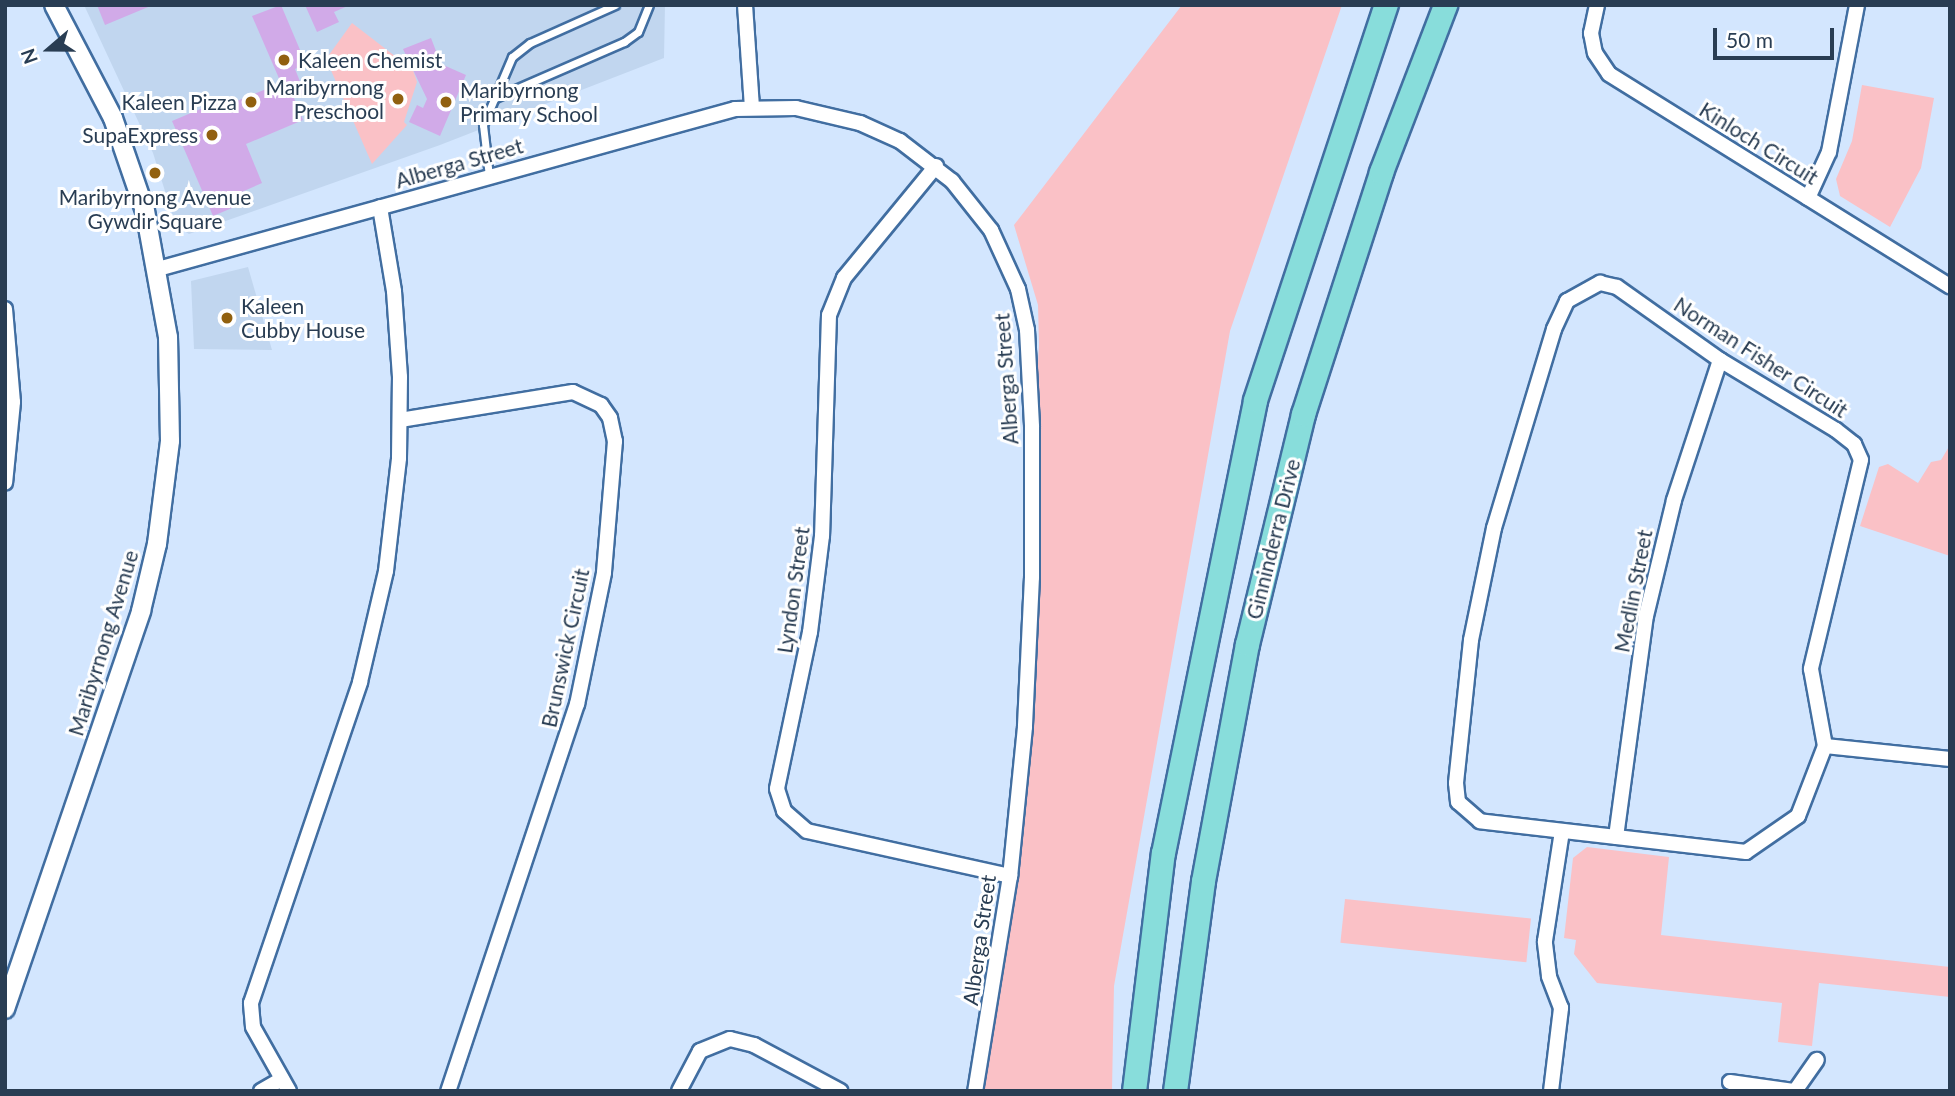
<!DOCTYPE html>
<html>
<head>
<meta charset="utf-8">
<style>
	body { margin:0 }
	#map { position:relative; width:1955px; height:1096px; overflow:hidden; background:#d3e6fe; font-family:Lato,sans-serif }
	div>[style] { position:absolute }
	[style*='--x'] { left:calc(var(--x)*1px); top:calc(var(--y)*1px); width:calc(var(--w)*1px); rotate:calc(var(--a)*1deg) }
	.built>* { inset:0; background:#c1d6ef }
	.green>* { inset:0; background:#fac1c6; transform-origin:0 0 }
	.building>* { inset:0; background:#d1aae8 }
	.roads { filter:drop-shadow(2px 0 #416ea1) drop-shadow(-2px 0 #416ea1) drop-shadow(0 2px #416ea1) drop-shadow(0 -2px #416ea1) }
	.service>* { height:7px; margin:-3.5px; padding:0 3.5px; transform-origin:3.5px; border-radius:3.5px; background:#fff }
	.minor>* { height:14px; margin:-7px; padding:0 7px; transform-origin:7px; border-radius:7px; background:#fff }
	.tertiary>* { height:18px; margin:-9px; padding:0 9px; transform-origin:9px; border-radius:9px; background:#fff }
	.primary>* { height:23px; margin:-11.5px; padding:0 11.5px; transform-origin:11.5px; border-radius:11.5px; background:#88dddb }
	.dots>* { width:19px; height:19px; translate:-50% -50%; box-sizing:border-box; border:4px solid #fff; border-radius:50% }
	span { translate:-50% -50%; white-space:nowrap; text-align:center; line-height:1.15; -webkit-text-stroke:6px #fff; paint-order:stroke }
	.poi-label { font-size:21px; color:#293d53 }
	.left { translate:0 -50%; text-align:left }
	.right { translate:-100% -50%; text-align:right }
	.street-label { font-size:21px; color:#293d53 }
	.frame { position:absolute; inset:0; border:7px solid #293d53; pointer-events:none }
	.north { position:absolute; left:14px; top:14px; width:70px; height:70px; -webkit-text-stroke:5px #fff; paint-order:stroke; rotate:250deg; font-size:19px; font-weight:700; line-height:28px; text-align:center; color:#293d53 }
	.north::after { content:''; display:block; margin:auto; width:24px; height:32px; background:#293d53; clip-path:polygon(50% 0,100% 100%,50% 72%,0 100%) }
	.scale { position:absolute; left:1713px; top:28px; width:121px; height:32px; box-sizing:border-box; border:4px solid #293d53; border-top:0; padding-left:9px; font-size:21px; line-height:24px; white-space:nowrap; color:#293d53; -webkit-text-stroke:5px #fff; paint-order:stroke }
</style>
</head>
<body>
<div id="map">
	<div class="built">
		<i style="clip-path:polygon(84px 5px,665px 5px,664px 58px,440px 145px,189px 234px,176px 226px,153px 153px)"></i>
		<i style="clip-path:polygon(248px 267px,272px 350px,194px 349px,191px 281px)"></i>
	</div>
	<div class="green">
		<i style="clip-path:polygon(1182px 5px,1342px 5px,1230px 331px,1114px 986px,1112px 1091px,982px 1091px,1009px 939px,1039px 344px,1038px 305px,1014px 225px)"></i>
		<i style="clip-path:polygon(352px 23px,413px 70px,417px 82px,404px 122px,407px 125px,372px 164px,326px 59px)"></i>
		<i style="clip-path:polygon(1862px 85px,1934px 98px,1921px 168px,1890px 227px,1840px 196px,1836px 179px,1852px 141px)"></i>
		<i style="clip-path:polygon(1950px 445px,1950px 556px,1860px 526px,1879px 467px,1888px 464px,1918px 483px,1931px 462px,1941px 460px)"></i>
		<i style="clip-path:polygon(1587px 847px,1669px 857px,1661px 935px,1950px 967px,1950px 997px,1819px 983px,1812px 1046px,1778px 1042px,1782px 1003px,1597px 983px,1574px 954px,1576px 940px,1564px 938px,1573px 858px)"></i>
		<i style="left:1345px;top:899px;width:187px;height:44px;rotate:6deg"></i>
	</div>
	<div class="building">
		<i style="clip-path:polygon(97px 5px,153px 5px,105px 25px)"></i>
		<i style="clip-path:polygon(281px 5px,306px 64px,295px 69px,305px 94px,294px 98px,303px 120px,246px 144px,262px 183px,228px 198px,232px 208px,213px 216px,172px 121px,229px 97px,232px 103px,281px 83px,252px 16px)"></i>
		<i style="clip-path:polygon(305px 5px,350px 5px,334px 12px,339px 22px,317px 32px)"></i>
		<i style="clip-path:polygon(431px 38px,441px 64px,466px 75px,440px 136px,409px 122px,417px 105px,423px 108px,427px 99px,403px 49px)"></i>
	</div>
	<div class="roads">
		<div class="service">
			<i style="--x:495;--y:98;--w:141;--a:-23.5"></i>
			<i style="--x:624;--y:42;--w:17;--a:-36"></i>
			<i style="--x:638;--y:32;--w:29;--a:-68"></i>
			<i style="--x:489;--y:176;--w:51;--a:-96.7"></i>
			<i style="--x:483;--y:125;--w:74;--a:-66.9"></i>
			<i style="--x:512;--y:57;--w:23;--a:-38"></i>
			<i style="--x:530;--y:43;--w:93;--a:-24.1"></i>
		</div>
		<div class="minor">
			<i style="--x:745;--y:5;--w:102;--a:86.1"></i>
			<i style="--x:1597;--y:5;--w:29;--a:102"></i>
			<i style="--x:1591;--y:33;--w:20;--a:79"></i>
			<i style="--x:1595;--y:53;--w:25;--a:56"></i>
			<i style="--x:1609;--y:74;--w:402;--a:31.9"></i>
			<i style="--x:936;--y:166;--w:145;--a:129.4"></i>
			<i style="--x:844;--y:278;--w:40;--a:112"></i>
			<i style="--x:829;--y:315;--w:221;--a:91.8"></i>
			<i style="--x:822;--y:536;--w:97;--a:97.1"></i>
			<i style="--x:810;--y:632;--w:160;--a:101.9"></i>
			<i style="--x:777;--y:789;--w:23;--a:72"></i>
			<i style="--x:784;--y:811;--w:30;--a:41"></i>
			<i style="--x:807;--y:831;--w:208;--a:12.5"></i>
			<i style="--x:1808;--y:198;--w:51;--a:-65.5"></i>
			<i style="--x:1829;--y:152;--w:150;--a:-79.2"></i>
			<i style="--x:158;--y:269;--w:599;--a:-15.5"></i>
			<i style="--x:735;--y:109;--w:61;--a:-0.9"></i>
			<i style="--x:796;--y:108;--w:66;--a:13.2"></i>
			<i style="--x:860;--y:123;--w:44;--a:24.2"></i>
			<i style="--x:900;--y:141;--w:66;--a:37.6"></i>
			<i style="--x:952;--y:181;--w:63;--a:51.5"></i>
			<i style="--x:991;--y:230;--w:65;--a:65.4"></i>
			<i style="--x:1018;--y:289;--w:42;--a:77.6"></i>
			<i style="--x:1027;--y:330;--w:97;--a:87"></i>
			<i style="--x:1032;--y:427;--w:150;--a:90"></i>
			<i style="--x:1032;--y:577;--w:150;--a:92.7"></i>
			<i style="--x:1025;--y:727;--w:150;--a:95.7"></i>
			<i style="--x:1010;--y:876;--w:218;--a:99.2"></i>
			<i style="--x:1600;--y:283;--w:17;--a:13"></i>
			<i style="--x:1617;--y:287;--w:126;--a:35.3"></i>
			<i style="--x:1720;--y:360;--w:135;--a:31.1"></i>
			<i style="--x:1836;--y:430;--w:23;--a:38"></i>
			<i style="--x:1854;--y:444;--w:17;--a:66"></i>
			<i style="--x:1861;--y:460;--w:215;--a:103.5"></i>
			<i style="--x:1811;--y:669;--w:78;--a:79.7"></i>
			<i style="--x:1825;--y:746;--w:75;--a:111.1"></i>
			<i style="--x:1798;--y:816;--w:63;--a:145.3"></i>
			<i style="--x:1746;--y:852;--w:268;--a:-173.4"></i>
			<i style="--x:1480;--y:821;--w:29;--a:-139"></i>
			<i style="--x:1458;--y:802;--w:19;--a:-96"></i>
			<i style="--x:1456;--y:783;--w:144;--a:-84"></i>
			<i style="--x:1471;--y:640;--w:114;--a:-78.4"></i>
			<i style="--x:1494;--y:528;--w:208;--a:-73.2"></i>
			<i style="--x:1554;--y:329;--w:31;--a:-65"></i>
			<i style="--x:1567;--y:301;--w:38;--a:-29"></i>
			<i style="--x:5;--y:309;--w:93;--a:85.1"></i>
			<i style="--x:13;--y:402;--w:81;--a:95.6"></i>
			<i style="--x:400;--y:420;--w:175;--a:-9.2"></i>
			<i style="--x:573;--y:392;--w:31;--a:25"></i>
			<i style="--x:601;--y:405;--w:16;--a:55"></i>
			<i style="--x:610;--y:418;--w:24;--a:78"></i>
			<i style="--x:615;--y:441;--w:132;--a:94.8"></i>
			<i style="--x:604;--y:573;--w:134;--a:101.6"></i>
			<i style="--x:577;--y:704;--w:408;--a:108.4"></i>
			<i style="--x:1825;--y:746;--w:126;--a:5.9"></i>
			<i style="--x:1616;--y:837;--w:223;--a:-82.3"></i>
			<i style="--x:1646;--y:616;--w:119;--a:-76.4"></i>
			<i style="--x:1674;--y:500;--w:147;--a:-71.8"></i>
			<i style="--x:1730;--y:1082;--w:64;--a:8.1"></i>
			<i style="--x:261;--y:1091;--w:24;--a:-30"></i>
			<i style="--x:289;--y:1091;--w:73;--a:-119.4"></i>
			<i style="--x:253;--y:1027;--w:24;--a:-95"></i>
			<i style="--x:251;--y:1003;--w:339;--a:-71.2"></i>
			<i style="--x:360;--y:682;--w:114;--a:-76.8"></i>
			<i style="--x:386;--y:571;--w:114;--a:-83.4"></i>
			<i style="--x:399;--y:458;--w:81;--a:-89.3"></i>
			<i style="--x:400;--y:377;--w:86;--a:-94"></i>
			<i style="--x:394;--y:291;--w:85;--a:-99.5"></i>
			<i style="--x:679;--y:1091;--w:45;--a:-62.3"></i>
			<i style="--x:700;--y:1051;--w:32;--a:-22"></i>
			<i style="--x:730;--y:1039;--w:25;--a:14"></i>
			<i style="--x:754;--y:1045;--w:98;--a:28.1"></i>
			<i style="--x:1551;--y:1091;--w:84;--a:-83.1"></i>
			<i style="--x:1561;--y:1008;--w:34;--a:-111"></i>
			<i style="--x:1549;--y:976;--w:35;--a:-97"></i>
			<i style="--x:1545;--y:941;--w:111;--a:-81.2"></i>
			<i style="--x:1795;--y:1091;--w:38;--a:-55"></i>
		</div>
		<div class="tertiary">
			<i style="--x:5;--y:1009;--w:421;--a:-71.1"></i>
			<i style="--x:141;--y:611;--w:69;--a:-76.6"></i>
			<i style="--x:157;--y:544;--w:104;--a:-82.8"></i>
			<i style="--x:170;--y:441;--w:104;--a:-91.1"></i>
			<i style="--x:168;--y:337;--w:128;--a:-100.3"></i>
			<i style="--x:145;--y:211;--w:98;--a:-109"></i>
			<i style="--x:113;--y:118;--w:127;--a:-117.6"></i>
		</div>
		<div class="primary">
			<i style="--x:1134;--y:1091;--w:240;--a:-83.1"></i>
			<i style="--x:1163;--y:853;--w:462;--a:-78.5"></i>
			<i style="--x:1255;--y:400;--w:416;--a:-71.7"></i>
			<i style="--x:1175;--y:1091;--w:212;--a:-82.4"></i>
			<i style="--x:1203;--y:881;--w:241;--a:-79.5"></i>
			<i style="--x:1247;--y:644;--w:237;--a:-76.3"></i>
			<i style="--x:1303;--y:414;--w:254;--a:-72.1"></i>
			<i style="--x:1381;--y:172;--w:179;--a:-69"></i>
		</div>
	</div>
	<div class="dots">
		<i style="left:284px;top:60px;background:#91600f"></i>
		<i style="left:398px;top:99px;background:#91600f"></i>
		<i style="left:251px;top:102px;background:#91600f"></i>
		<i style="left:446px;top:102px;background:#91600f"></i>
		<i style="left:212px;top:135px;background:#91600f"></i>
		<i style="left:155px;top:173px;background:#91600f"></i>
		<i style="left:227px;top:318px;background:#91600f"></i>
	</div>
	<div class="poi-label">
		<span class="left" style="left:298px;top:60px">Kaleen Chemist</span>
		<span class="right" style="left:384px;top:99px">Maribyrnong<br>Preschool</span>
		<span class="left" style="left:460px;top:102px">Maribyrnong<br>Primary School</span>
		<span class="right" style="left:237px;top:102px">Kaleen Pizza</span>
		<span class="right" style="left:198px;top:135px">SupaExpress</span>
		<span style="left:155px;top:209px">Maribyrnong Avenue<br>Gywdir Square</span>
		<span class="left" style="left:241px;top:318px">Kaleen<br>Cubby House</span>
	</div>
	<div class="street-label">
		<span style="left:1759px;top:143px;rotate:32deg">Kinloch Circuit</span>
		<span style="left:459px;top:163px;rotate:-16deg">Alberga Street</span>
		<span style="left:1761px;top:357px;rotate:33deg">Norman Fisher Circuit</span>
		<span style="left:1006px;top:379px;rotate:-94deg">Alberga Street</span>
		<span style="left:1273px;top:539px;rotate:-76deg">Ginninderra Drive</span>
		<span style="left:793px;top:590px;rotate:-82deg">Lyndon Street</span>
		<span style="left:1633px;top:591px;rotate:-79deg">Medlin Street</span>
		<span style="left:103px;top:643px;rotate:-73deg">Maribyrnong Avenue</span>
		<span style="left:565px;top:648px;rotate:-78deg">Brunswick Circuit</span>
		<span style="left:979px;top:940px;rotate:-82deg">Alberga Street</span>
	</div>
	<div class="frame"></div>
	<div class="north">N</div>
	<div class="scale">50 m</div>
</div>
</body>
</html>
